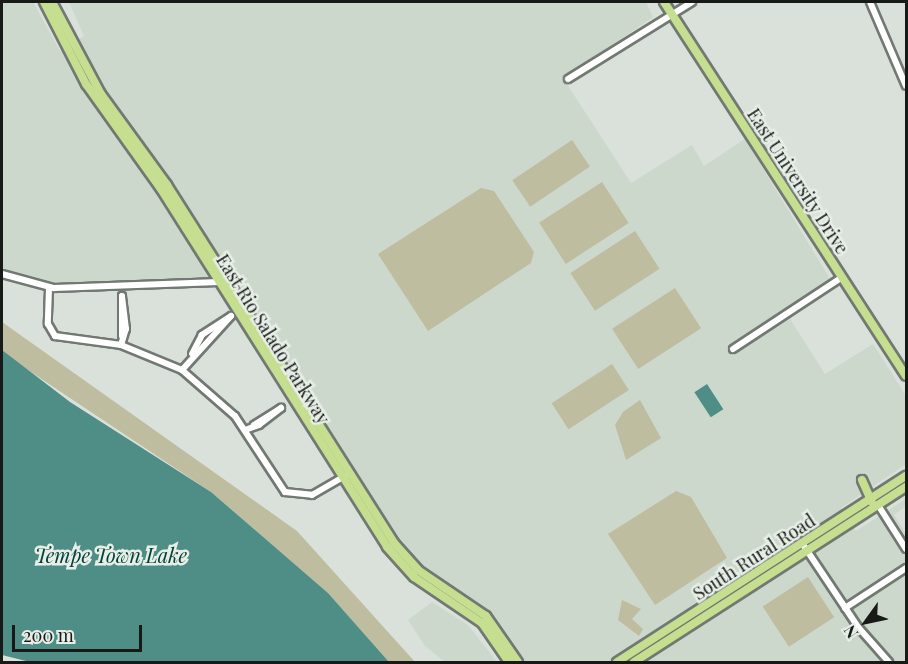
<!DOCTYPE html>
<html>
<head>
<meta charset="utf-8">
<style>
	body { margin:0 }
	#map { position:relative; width:908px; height:664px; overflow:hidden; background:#dae0da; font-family:"Playfair Display",serif }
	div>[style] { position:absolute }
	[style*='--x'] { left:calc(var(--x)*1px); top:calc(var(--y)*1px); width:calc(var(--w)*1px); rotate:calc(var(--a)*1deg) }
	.built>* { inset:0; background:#ccd8cc }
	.green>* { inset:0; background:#bfbd9f; transform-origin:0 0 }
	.water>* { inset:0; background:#4e8e86; transform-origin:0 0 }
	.roads { filter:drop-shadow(2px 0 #727872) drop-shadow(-2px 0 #727872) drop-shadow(0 2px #727872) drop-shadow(0 -2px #727872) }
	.minor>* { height:6px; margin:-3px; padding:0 3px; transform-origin:3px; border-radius:3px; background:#fff }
	.major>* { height:8px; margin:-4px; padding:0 4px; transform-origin:4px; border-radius:4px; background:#c6de90 }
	span { translate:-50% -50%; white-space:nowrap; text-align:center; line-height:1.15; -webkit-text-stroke:5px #e7eee7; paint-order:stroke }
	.street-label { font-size:18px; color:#171a17 }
	.water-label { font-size:20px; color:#01403a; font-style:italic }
	.frame { position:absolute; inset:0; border:3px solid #171a17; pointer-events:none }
	.north { position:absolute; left:836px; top:592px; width:60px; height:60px; -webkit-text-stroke:4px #e7eee7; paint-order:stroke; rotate:237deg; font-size:16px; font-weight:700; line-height:24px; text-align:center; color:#171a17 }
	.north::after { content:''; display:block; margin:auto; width:21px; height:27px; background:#171a17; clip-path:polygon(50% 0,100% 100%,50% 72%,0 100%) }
	.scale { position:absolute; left:12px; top:625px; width:130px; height:27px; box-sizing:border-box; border:3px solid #171a17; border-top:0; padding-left:8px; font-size:18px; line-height:21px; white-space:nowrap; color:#171a17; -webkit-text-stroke:4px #e7eee7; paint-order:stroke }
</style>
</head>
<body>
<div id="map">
	<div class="built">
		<i style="clip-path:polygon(2px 2px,33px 2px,60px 51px,84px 36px,69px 2px,646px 2px,653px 17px,563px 78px,631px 183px,692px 145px,704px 166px,745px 139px,830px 279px,734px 342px,739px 351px,790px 319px,825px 374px,873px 344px,906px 396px,906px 464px,841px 508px,856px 531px,906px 499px,906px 506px,894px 515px,906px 534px,906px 662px,524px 662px,486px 608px,420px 565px,401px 544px,230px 274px,209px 283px,54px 288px,2px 274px)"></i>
		<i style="clip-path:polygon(432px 602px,468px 625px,497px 662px,445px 662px,425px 646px,408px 620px)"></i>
	</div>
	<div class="green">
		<i style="left:572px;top:140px;width:32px;height:72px;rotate:56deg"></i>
		<i style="left:602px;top:182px;width:49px;height:75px;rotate:57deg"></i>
		<i style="clip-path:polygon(481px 188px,494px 191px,534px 252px,531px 263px,428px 331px,378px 254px)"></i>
		<i style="left:635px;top:231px;width:45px;height:77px;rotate:57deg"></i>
		<i style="left:675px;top:288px;width:48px;height:75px;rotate:57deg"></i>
		<i style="clip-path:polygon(2px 322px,297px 531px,415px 662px,389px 662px,328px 593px,211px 492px,13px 360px,2px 350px)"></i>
		<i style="left:612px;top:364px;width:31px;height:72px;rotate:57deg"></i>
		<i style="clip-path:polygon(640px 400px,661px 438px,626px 460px,615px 425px,623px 412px)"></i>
		<i style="clip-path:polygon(676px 491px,691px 497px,727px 558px,655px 605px,608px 534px)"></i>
		<i style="left:808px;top:577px;width:48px;height:54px;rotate:57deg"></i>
		<i style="clip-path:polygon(622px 600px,641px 609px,632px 619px,643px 629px,639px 636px,618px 620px)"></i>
	</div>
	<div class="water">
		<i style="clip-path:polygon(2px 350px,70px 402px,211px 492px,328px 593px,389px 662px,30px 662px,2px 655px)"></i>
		<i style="left:707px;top:384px;width:30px;height:15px;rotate:57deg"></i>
	</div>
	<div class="roads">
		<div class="minor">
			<i style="--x:870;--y:2;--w:91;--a:66.8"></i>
			<i style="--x:568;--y:79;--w:146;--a:-31.8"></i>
			<i style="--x:2;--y:274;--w:54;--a:15.1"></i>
			<i style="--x:54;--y:288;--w:165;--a:-2.1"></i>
			<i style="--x:49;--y:288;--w:36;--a:92"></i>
			<i style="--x:48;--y:324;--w:14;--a:60"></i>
			<i style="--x:55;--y:336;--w:67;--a:7.8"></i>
			<i style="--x:121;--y:345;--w:66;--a:22.3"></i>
			<i style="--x:182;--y:370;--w:70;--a:41"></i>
			<i style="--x:235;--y:416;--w:91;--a:56.7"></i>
			<i style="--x:285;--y:492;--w:27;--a:6"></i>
			<i style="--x:312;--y:495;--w:39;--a:-30"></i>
			<i style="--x:121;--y:345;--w:17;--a:-73"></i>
			<i style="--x:126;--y:329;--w:33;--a:-97"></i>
			<i style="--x:122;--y:296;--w:40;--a:90"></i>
			<i style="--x:733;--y:349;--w:131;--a:-33.4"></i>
			<i style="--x:182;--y:370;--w:73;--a:-47.8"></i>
			<i style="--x:231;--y:316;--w:35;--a:147"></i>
			<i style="--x:202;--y:335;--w:21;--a:118"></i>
			<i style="--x:245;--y:430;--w:15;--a:-20"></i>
			<i style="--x:259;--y:425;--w:28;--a:-38"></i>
			<i style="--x:281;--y:408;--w:32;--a:148"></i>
			<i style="--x:878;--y:505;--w:52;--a:57.5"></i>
			<i style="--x:802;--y:543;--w:101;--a:56.3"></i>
			<i style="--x:858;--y:627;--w:47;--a:48.5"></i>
			<i style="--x:845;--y:608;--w:73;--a:-33.3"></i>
		</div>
		<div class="major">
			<i style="--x:44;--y:2;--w:92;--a:62.9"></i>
			<i style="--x:86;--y:84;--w:129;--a:54.5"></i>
			<i style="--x:161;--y:189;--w:423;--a:57.7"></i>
			<i style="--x:387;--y:547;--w:40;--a:48"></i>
			<i style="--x:414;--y:577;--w:82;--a:34.1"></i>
			<i style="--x:482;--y:623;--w:47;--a:55.3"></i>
			<i style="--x:52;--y:2;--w:104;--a:62"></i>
			<i style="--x:101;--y:94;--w:112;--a:54"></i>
			<i style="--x:167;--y:185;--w:424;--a:57.6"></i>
			<i style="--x:394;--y:543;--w:36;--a:48"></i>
			<i style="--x:418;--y:570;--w:82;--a:34.1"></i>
			<i style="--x:486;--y:616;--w:56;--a:55.2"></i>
			<i style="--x:664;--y:2;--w:445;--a:57.1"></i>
			<i style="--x:862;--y:480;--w:24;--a:66"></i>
			<i style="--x:617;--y:662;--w:344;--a:-32.8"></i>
			<i style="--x:634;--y:662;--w:323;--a:-32.8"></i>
		</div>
	</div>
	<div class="street-label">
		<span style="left:798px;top:181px;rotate:57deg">East University Drive</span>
		<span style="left:273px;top:339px;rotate:58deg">East Rio Salado Parkway</span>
		<span style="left:754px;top:557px;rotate:-33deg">South Rural Road</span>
	</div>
	<div class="water-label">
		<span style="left:111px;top:554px">Tempe Town Lake</span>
	</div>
	<div class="frame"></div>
	<div class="north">N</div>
	<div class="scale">200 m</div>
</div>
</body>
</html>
